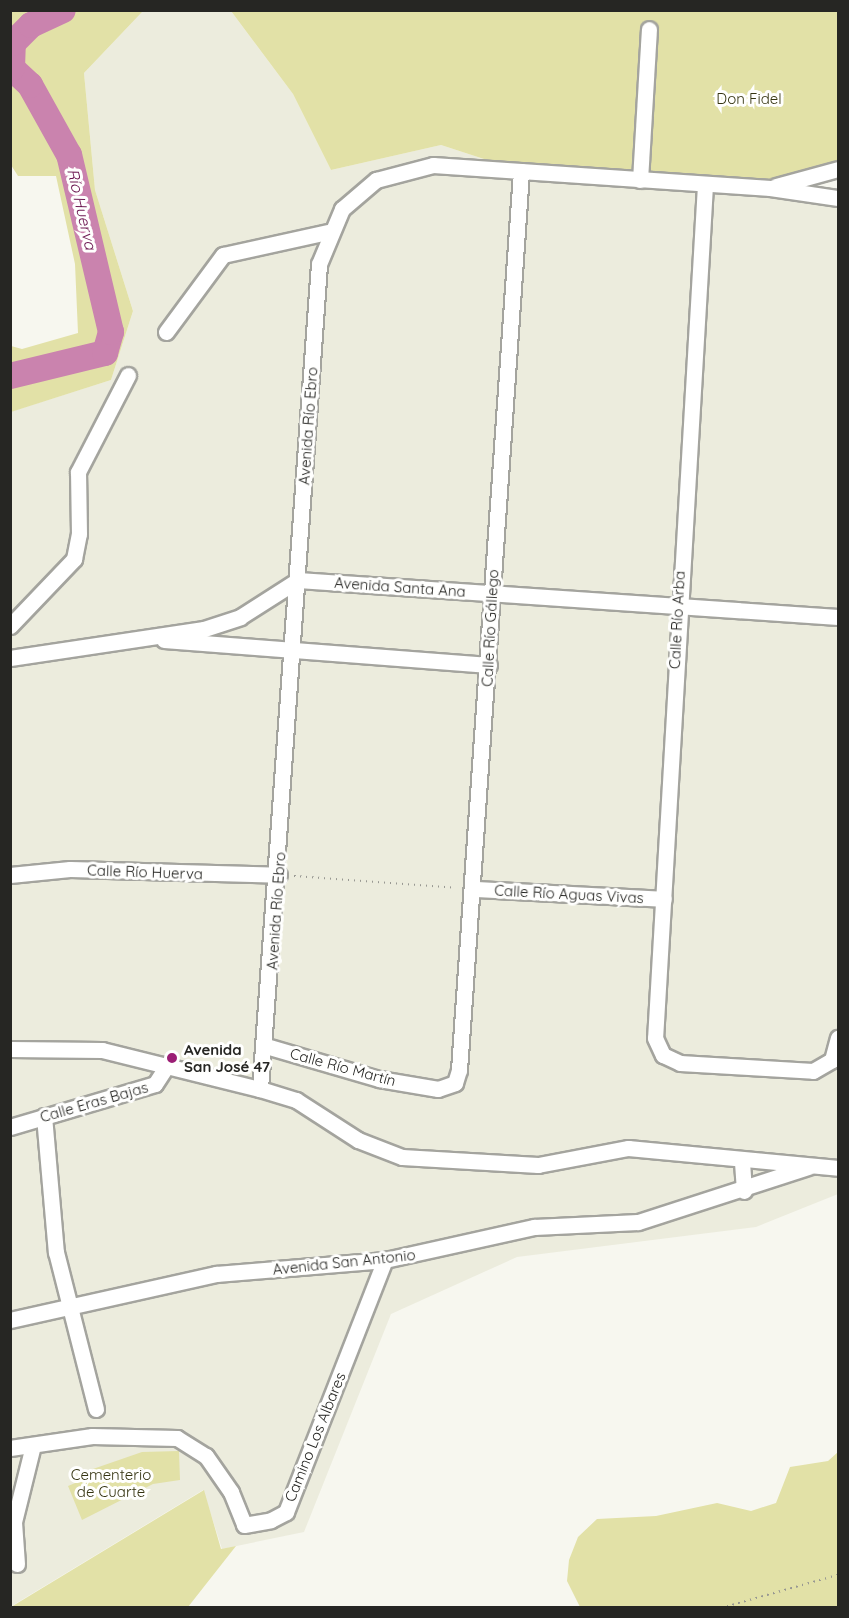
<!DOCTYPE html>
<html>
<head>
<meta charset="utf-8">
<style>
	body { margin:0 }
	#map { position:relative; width:849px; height:1618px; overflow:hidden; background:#f7f7ef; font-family:Quicksand,sans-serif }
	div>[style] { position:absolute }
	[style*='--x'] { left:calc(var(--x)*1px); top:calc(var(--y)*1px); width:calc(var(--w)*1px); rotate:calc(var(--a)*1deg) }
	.built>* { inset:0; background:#ececdd }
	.green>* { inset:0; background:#e2e1a7 }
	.river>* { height:26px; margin:-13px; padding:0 13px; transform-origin:13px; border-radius:13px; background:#ca83ae }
	.path>* { height:2px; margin-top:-1px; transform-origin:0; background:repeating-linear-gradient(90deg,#989892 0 1.5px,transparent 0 6px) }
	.roads { filter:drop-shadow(2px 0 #a4a49e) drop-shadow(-2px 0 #a4a49e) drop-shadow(0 2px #a4a49e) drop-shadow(0 -2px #a4a49e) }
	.street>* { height:15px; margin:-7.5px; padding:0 7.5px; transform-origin:7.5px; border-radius:7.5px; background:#fff }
	.dots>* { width:16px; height:16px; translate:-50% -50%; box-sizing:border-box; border:3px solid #fffffe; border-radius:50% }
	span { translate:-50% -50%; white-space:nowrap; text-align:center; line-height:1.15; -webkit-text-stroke:6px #fffffe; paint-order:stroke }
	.park-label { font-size:15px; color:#353411 }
	.street-label { font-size:15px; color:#262623 }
	.poi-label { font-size:15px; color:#262623; font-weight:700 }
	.left { translate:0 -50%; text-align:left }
	.water-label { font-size:16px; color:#6b1650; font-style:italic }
	.frame { position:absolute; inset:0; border:12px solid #262623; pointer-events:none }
</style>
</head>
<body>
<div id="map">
	<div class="built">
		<i style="clip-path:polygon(143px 11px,231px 11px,293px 94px,331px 170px,441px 145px,521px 171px,838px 188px,838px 1194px,756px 1227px,517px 1257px,391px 1314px,304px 1532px,222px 1549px,203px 1490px,10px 1607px,10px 412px,111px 380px,133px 311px,95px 190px,84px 73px)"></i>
	</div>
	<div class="green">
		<i style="clip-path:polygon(11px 10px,143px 11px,84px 73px,95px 190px,133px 311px,111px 380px,11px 412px,11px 346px,22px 349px,78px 333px,75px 264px,56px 176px,18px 176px,11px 165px)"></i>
		<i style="clip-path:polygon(231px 11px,838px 11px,838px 169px,770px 188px,521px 171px,441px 145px,331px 170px,293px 94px)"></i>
		<i style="clip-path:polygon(179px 1451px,180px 1480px,153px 1484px,82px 1520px,68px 1486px,92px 1476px,90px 1470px,142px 1452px)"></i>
		<i style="clip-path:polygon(838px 1452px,838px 1607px,580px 1607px,567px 1581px,569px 1560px,578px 1537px,597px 1519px,656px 1516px,717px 1503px,751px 1511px,776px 1503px,790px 1467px,828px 1461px)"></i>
		<i style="clip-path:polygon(204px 1490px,221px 1549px,236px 1546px,188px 1607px,11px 1607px)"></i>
	</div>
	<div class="river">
		<i style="--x:10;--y:376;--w:98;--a:-13.6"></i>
		<i style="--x:105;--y:353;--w:22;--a:-74"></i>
		<i style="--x:111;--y:332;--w:182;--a:-103.3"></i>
		<i style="--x:69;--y:155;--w:80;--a:-119.1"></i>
		<i style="--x:30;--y:85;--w:25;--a:-137"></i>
		<i style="--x:12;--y:68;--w:25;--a:-88"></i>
		<i style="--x:13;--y:43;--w:25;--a:-45"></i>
		<i style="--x:31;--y:25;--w:35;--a:-25"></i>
	</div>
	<div class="path">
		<i style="--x:294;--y:876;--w:162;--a:4.2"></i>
		<i style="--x:721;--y:1608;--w:122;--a:-15.8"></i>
	</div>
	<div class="roads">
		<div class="street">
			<i style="--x:640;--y:180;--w:151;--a:-86.6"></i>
			<i style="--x:705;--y:185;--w:854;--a:93.35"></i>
			<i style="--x:655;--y:1038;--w:19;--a:65"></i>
			<i style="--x:663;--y:1055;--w:19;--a:25"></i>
			<i style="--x:680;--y:1063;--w:133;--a:3.4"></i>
			<i style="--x:813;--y:1071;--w:22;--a:-30"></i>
			<i style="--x:832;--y:1060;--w:23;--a:-75"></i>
			<i style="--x:776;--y:186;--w:64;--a:-15.3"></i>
			<i style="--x:166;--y:332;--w:96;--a:-53.5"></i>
			<i style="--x:223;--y:255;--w:107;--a:-12.4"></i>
			<i style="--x:10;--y:626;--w:93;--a:-46.3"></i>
			<i style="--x:74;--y:559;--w:25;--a:-79"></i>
			<i style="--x:79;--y:534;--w:62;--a:-90.9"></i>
			<i style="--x:78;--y:472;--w:109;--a:-62.7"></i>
			<i style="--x:164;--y:640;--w:326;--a:4.4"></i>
			<i style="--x:10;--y:658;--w:196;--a:-8.5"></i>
			<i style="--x:204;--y:629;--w:38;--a:-18"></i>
			<i style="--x:240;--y:617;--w:69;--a:-32.5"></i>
			<i style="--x:298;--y:580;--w:541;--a:3.92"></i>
			<i style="--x:10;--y:875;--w:60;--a:-5.7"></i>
			<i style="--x:70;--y:869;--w:209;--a:1.6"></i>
			<i style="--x:474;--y:889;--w:190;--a:3"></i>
			<i style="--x:266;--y:1046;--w:118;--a:16.3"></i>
			<i style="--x:379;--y:1079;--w:60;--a:9.6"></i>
			<i style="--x:438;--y:1089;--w:18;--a:-19"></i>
			<i style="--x:455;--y:1083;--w:14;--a:-73"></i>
			<i style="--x:459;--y:1070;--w:901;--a:-86.05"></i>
			<i style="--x:10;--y:1049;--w:92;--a:0.6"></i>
			<i style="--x:102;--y:1050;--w:163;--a:13.9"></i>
			<i style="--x:260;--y:1089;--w:38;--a:17"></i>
			<i style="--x:296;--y:1100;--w:74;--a:32.8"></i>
			<i style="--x:358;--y:1140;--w:47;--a:21.1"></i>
			<i style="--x:402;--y:1157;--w:136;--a:3.4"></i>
			<i style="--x:538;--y:1165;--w:92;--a:-10.7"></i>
			<i style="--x:628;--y:1148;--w:211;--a:5.4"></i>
			<i style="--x:260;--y:1089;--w:827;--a:-85.91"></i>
			<i style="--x:319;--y:264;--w:60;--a:-67.3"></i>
			<i style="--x:342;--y:209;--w:45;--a:-40.5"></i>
			<i style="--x:376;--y:180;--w:59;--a:-14.7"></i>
			<i style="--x:433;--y:165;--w:338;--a:3.9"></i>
			<i style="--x:770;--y:188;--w:69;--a:8.4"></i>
			<i style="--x:44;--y:1116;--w:137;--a:85"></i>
			<i style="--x:56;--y:1252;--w:162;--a:75.7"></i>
			<i style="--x:10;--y:1127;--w:151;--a:-16.5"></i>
			<i style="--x:155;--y:1084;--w:24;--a:-57"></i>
			<i style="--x:742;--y:1162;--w:29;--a:86"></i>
			<i style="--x:10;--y:1320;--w:211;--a:-12.6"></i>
			<i style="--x:216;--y:1274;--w:170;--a:-4.7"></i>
			<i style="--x:385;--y:1260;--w:153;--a:-12.5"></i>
			<i style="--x:534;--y:1227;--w:104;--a:-2.8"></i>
			<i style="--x:638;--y:1222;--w:179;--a:-17.9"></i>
			<i style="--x:10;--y:1448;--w:83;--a:-8.3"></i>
			<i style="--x:92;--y:1436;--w:85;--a:1.3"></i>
			<i style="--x:177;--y:1438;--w:34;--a:32"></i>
			<i style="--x:206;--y:1456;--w:44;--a:55.2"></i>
			<i style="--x:231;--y:1492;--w:35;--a:68"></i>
			<i style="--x:244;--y:1525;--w:27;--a:-10"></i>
			<i style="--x:271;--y:1520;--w:17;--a:-28"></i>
			<i style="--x:286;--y:1512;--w:271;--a:-68.6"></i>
			<i style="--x:17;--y:1564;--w:42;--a:-94.1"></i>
			<i style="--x:14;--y:1522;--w:75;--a:-76.1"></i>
		</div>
	</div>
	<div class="dots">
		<i style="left:172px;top:1058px;background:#9b1e75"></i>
	</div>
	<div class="park-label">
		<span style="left:749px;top:99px">Don Fidel</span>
		<span style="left:111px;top:1483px">Cementerio<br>de Cuarte</span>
	</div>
	<div class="street-label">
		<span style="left:308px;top:426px;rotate:-86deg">Avenida Río Ebro</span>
		<span style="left:400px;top:587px;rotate:4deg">Avenida Santa Ana</span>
		<span style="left:677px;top:620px;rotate:-87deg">Calle Río Arba</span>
		<span style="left:490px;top:628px;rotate:-87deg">Calle Río Gállego</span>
		<span style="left:145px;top:872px;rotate:2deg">Calle Río Huerva</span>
		<span style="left:569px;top:894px;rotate:3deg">Calle Río Aguas Vivas</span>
		<span style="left:276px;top:911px;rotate:-86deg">Avenida Río Ebro</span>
		<span style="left:343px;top:1067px;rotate:15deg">Calle Río Martín</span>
		<span style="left:94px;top:1102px;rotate:-16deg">Calle Eras Bajas</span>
		<span style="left:344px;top:1262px;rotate:-6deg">Avenida San Antonio</span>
		<span style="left:315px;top:1437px;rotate:-68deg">Camino Los Albares</span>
	</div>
	<div class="poi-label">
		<span class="left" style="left:184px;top:1058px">Avenida<br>San José 47</span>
	</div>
	<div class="water-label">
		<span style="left:82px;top:209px;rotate:77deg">Río Huerva</span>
	</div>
	<div class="frame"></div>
</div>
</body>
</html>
